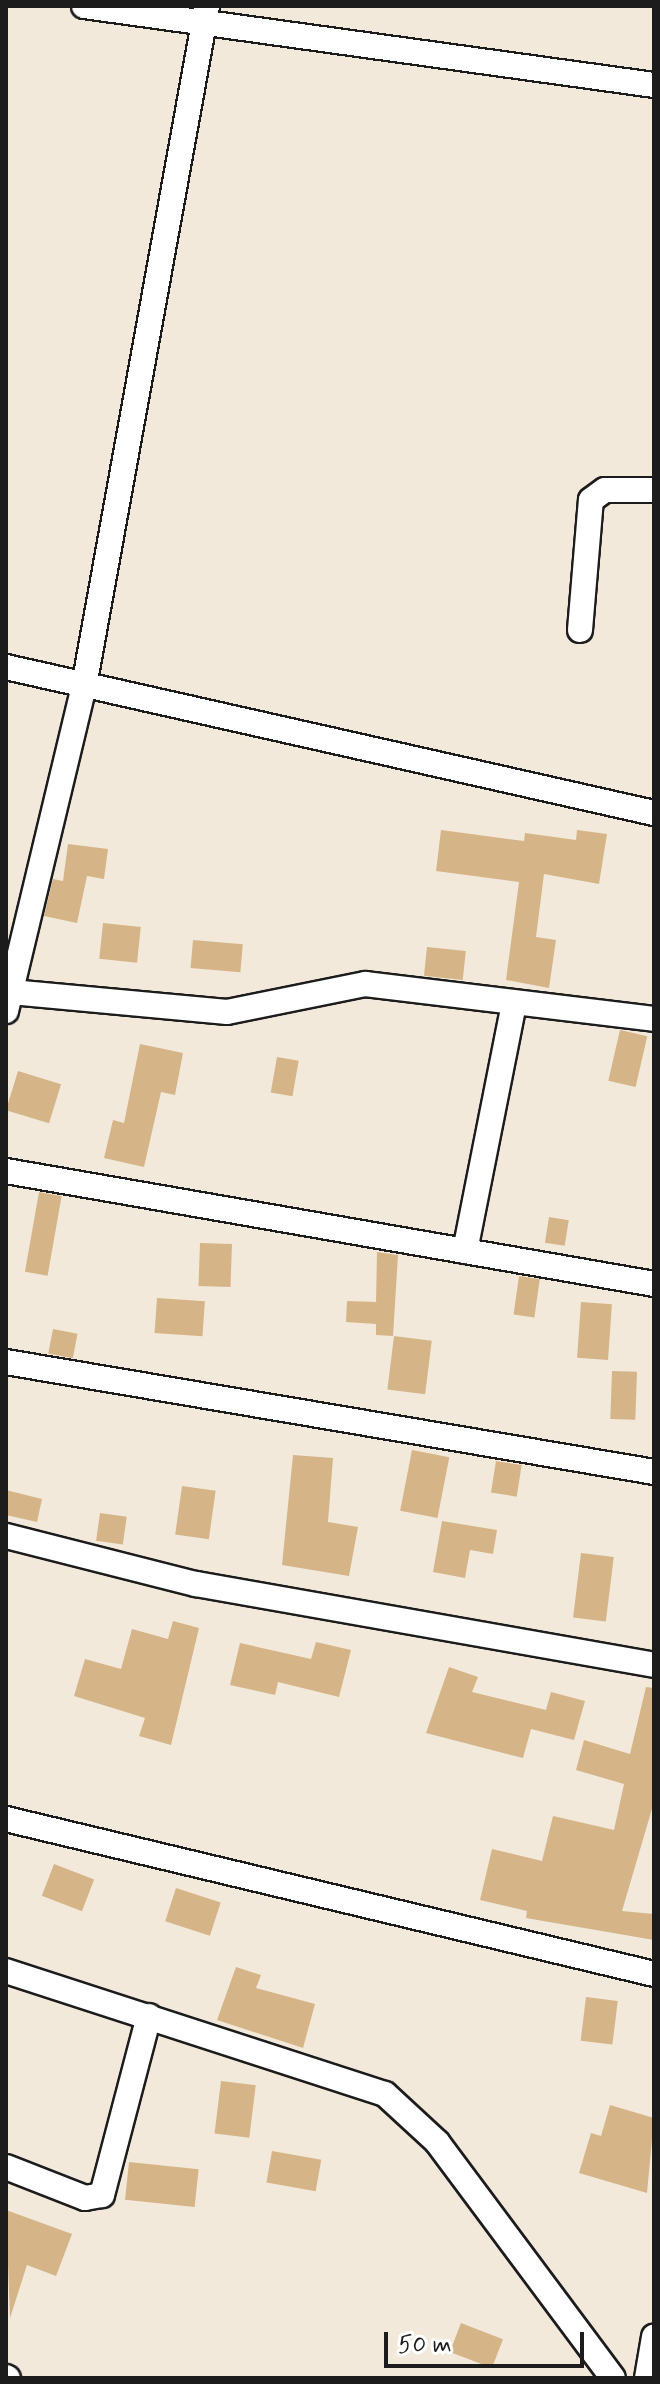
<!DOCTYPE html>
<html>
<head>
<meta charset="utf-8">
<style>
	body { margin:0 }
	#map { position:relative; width:660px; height:2384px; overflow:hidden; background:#f2e9db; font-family:Mynerve,sans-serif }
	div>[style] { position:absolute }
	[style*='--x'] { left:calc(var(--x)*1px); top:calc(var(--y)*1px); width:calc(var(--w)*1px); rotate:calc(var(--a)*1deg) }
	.building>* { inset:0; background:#d5b588; transform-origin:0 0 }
	.roads { filter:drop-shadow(2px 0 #1c1c1c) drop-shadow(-2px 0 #1c1c1c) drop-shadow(0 2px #1c1c1c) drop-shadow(0 -2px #1c1c1c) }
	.street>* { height:24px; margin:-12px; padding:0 12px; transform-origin:12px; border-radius:12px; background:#fff }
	span { translate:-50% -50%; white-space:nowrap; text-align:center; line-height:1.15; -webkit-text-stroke:6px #fff; paint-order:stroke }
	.frame { position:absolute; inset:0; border:8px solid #1c1c1c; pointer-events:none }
	.scale { position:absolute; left:384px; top:2332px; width:200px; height:36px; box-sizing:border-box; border:4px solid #1c1c1c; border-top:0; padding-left:10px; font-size:24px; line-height:28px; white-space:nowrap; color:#1c1c1c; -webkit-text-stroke:6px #fff; paint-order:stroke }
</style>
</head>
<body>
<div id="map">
	<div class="building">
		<i style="clip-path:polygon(441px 830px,524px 841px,525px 833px,576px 840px,577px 830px,607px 834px,599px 884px,544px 874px,536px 937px,556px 940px,549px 988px,506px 980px,519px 882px,436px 871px)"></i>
		<i style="clip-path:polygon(68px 844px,108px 849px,104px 879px,87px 876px,77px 923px,44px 916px,53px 879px,63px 881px)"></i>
		<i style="left:103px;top:923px;width:38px;height:36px;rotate:6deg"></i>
		<i style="left:193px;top:940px;width:50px;height:28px;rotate:5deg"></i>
		<i style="left:427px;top:947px;width:39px;height:29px;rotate:6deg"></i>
		<i style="left:620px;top:1030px;width:28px;height:52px;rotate:13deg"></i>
		<i style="clip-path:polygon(140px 1044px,183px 1053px,175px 1095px,161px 1092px,144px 1167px,104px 1158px,113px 1120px,124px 1123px)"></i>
		<i style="left:277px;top:1057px;width:22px;height:36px;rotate:10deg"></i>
		<i style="left:18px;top:1071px;width:45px;height:41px;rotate:17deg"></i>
		<i style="left:39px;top:1192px;width:23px;height:81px;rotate:10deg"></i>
		<i style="left:549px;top:1217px;width:20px;height:26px;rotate:9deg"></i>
		<i style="left:200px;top:1243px;width:32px;height:43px;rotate:2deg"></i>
		<i style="clip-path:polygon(377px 1252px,398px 1255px,393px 1336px,376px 1335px,376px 1324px,346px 1322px,347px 1301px,376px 1302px)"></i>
		<i style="left:519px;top:1276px;width:21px;height:39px;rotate:8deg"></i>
		<i style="left:157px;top:1298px;width:48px;height:35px;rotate:4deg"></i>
		<i style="left:581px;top:1302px;width:31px;height:56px;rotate:4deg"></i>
		<i style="left:53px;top:1329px;width:25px;height:25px;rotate:11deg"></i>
		<i style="left:394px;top:1336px;width:38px;height:54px;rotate:7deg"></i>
		<i style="left:612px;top:1371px;width:25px;height:48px;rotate:2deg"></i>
		<i style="left:412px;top:1450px;width:38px;height:62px;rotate:11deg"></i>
		<i style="clip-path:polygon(293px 1455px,333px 1458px,328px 1522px,358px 1527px,349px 1576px,282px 1565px)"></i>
		<i style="left:496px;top:1461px;width:26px;height:32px;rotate:9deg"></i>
		<i style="left:182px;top:1486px;width:34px;height:49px;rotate:8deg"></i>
		<i style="clip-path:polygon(6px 1490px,42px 1499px,37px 1522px,6px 1515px)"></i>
		<i style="left:100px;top:1513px;width:27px;height:28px;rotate:8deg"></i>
		<i style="clip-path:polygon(442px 1521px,497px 1530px,493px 1554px,470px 1550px,465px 1578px,433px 1572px)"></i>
		<i style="left:581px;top:1553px;width:33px;height:65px;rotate:7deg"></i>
		<i style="clip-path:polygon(173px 1621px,199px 1628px,171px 1745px,139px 1736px,145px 1718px,74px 1696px,85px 1659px,121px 1669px,132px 1629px,168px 1639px)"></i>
		<i style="clip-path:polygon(316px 1642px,351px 1650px,339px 1697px,278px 1682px,275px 1695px,230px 1685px,240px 1643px,311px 1659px)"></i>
		<i style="clip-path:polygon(449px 1667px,478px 1677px,472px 1692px,546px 1710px,551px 1692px,585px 1701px,574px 1740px,531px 1729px,523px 1758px,426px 1733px)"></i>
		<i style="clip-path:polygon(646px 1687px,654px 1688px,654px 1802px,622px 1911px,654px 1914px,654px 1940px,526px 1918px,527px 1911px,480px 1900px,492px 1849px,542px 1861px,553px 1816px,614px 1830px,624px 1784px,576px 1770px,584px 1740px,630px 1754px)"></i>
		<i style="left:54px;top:1864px;width:43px;height:34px;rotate:21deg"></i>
		<i style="left:176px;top:1888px;width:47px;height:35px;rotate:18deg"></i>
		<i style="clip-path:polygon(236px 1967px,261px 1975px,256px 1988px,315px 2004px,303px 2048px,217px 2020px)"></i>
		<i style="left:586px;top:1997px;width:32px;height:44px;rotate:7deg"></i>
		<i style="left:221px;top:2081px;width:35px;height:53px;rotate:7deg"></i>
		<i style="clip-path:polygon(610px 2105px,654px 2118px,647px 2193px,579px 2173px,591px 2133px,601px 2136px)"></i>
		<i style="left:272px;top:2151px;width:50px;height:32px;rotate:10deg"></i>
		<i style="left:129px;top:2162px;width:70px;height:38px;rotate:6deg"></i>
		<i style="clip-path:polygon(6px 2210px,72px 2234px,56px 2276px,27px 2265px,10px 2318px)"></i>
		<i style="left:461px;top:2323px;width:45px;height:31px;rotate:21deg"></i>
	</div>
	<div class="roads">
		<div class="street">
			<i style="--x:84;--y:6;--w:575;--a:7.89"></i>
			<i style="--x:580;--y:630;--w:130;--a:-85.2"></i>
			<i style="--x:591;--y:500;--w:17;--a:-36"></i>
			<i style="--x:605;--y:490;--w:49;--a:0"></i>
			<i style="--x:6;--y:667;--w:664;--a:12.7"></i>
			<i style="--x:11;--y:992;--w:217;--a:5.3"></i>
			<i style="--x:227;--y:1012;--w:141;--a:-11.5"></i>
			<i style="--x:365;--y:984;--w:291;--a:6.9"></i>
			<i style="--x:6;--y:1011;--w:334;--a:-76.5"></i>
			<i style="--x:84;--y:686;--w:691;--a:-79.75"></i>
			<i style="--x:6;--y:1171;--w:658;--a:9.89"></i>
			<i style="--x:465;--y:1251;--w:253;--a:-78.8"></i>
			<i style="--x:6;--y:1362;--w:657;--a:9.63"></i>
			<i style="--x:6;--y:1536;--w:196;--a:14.2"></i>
			<i style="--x:196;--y:1584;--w:465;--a:10"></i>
			<i style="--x:6;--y:1819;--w:666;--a:13.45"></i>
			<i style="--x:6;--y:1971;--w:398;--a:18"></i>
			<i style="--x:385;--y:2094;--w:71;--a:42.7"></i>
			<i style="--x:437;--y:2142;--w:294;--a:53.3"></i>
			<i style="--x:6;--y:2167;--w:85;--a:21.4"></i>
			<i style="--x:85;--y:2198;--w:17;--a:-10"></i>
			<i style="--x:102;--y:2195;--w:185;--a:-75.3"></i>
			<i style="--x:6;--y:2377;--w:2;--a:27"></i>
			<i style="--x:647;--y:2378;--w:42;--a:-80.3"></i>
		</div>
	</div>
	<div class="frame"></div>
	<div class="scale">50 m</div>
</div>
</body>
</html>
